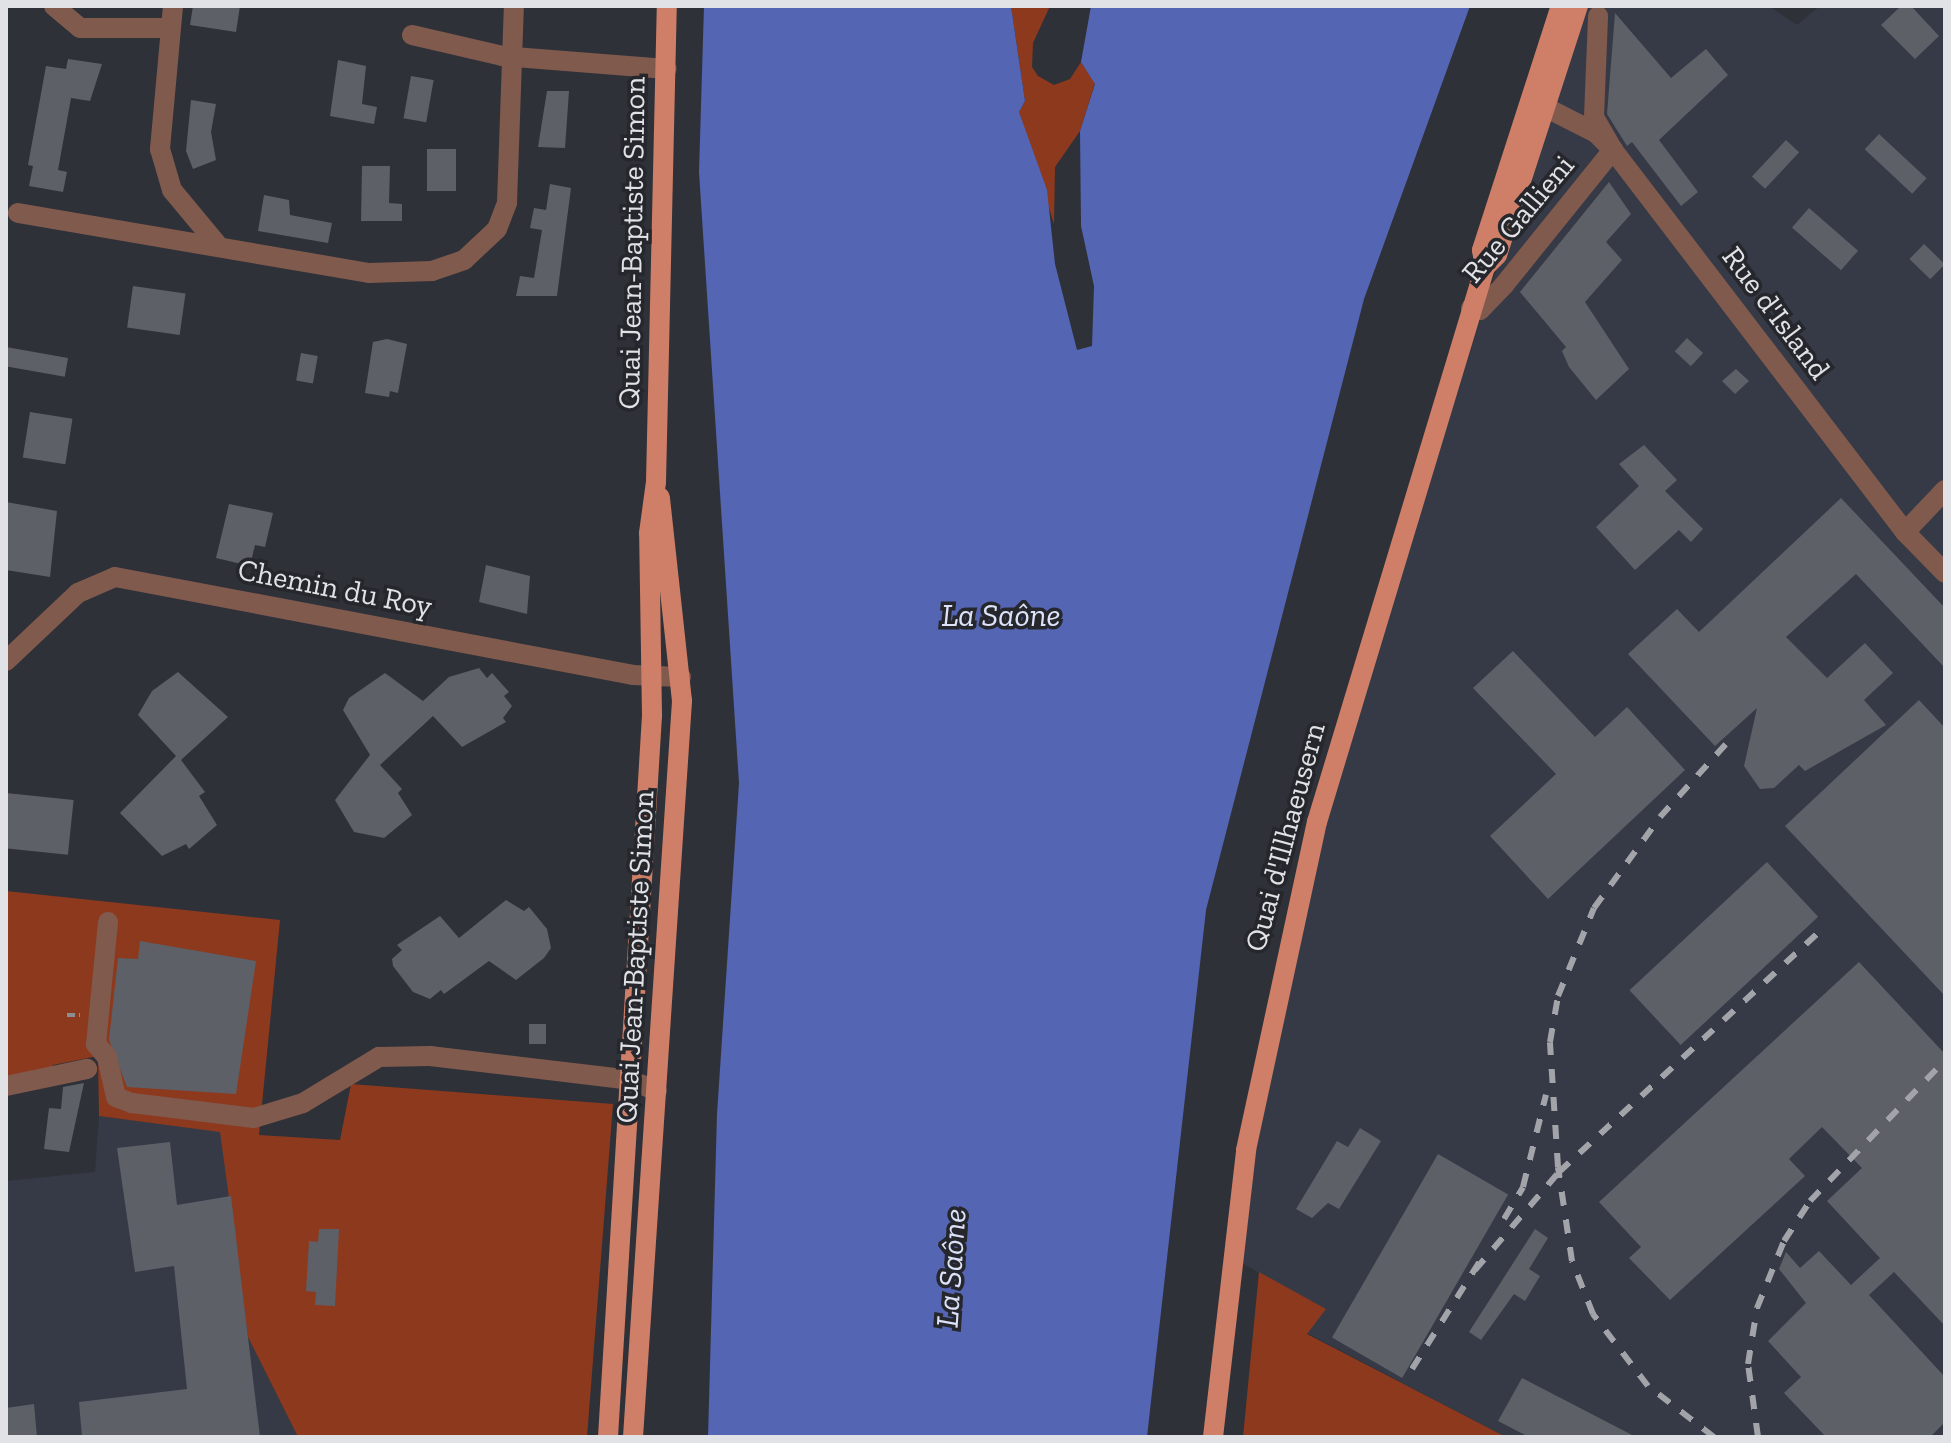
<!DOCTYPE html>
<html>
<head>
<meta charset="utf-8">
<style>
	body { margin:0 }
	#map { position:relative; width:1951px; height:1443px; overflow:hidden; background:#2f3138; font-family:"Zilla Slab",serif }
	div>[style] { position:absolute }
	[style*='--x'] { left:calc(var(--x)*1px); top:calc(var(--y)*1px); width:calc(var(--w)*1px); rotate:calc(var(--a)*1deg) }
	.built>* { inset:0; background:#363a46 }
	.green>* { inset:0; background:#8c391e }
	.water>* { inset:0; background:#5465b3 }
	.building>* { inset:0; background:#5e6067; transform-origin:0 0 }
	.path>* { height:4px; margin-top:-2px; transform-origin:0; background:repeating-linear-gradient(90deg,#8c8e93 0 8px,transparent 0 12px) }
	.minor>* { height:20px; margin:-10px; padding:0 10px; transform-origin:10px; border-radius:10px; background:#815a4e }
	.major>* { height:20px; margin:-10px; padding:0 10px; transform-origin:10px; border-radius:10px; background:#cf7f67 }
	.rail>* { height:6px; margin-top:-3px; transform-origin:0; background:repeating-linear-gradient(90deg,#a2a4a9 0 14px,transparent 0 28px) }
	span { translate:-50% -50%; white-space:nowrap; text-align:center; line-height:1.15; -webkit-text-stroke:7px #25272d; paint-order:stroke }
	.street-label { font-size:30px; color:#e1e2e6 }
	.water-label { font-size:32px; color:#dce3f9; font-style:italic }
	.frame { position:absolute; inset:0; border:8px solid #e1e2e6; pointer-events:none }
</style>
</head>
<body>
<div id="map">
	<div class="built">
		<i style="clip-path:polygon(1581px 6px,1769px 6px,1797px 25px,1820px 6px,1945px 6px,1945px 1437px,1506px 1437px,1307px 1333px,1325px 1309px,1240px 1262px,1256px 1124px,1344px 746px)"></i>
		<i style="clip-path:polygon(99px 1116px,221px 1131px,248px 1337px,298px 1437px,6px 1437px,6px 1181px,95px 1172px)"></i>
	</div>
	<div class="green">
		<i style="clip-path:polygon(1011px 6px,1050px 6px,1033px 43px,1032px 67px,1038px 76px,1054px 85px,1070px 79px,1081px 62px,1095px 83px,1080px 131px,1055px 167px,1054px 224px,1019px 112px,1025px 101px)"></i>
		<i style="clip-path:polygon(6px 891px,280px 920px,259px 1135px,340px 1140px,351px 1084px,613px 1104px,587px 1437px,298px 1437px,248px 1337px,220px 1132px,99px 1116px,98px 1056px,53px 1065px,47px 1074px,6px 1086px)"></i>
		<i style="clip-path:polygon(1259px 1272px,1326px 1309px,1307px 1334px,1506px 1437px,1243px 1437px)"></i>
	</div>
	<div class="water">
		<i style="clip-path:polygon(704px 6px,1011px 6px,1025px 101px,1019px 112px,1047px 190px,1055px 264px,1077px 350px,1092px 346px,1094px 286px,1081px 226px,1080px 131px,1095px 84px,1081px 62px,1091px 6px,1470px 6px,1364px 299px,1206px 910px,1147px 1437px,708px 1437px,717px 1114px,739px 783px,699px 172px)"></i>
	</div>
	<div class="building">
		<i style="clip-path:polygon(193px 6px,240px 6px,236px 32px,190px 25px)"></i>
		<i style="clip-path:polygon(1901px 6px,1911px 6px,1939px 36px,1915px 59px,1881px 25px)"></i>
		<i style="clip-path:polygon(1615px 13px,1671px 78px,1706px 49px,1728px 75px,1659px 140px,1698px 192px,1681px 206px,1632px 142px,1627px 146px,1607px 114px)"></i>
		<i style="clip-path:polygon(68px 59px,102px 64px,90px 101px,71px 98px,58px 170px,67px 172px,63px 192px,29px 186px,33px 166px,28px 165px,46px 66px,66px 69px)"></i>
		<i style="clip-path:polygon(338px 60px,366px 66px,362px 104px,377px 107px,374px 124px,330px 116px)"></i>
		<i style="left:411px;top:76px;width:23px;height:43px;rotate:10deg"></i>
		<i style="clip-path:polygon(547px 91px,569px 91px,565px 148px,538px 147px)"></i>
		<i style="clip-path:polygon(191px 100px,216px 104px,211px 132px,216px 160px,193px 169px,186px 151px)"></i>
		<i style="left:1879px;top:134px;width:65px;height:21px;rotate:43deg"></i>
		<i style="left:1786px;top:140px;width:18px;height:50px;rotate:43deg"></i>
		<i style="left:427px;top:149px;width:29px;height:42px"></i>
		<i style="clip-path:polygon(362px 166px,390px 166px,389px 203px,402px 204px,402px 221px,361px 221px)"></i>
		<i style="clip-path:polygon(1609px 182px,1631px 214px,1606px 242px,1622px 260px,1585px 302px,1629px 369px,1596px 400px,1569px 367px,1562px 351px,1566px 347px,1520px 292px)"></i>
		<i style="clip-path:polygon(550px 184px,571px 188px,557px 296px,516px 296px,520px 276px,534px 278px,542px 230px,530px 228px,534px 208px,546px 210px)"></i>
		<i style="clip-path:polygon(264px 195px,289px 200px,290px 215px,332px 223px,328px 243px,258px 231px)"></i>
		<i style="left:1809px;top:208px;width:65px;height:26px;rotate:41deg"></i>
		<i style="left:1924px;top:244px;width:29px;height:21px;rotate:44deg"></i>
		<i style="left:133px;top:286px;width:53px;height:42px;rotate:8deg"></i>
		<i style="left:1687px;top:338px;width:22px;height:18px;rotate:43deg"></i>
		<i style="clip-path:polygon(387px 339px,407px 344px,398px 393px,390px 391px,389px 397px,365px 393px,373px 342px)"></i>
		<i style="left:6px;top:347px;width:63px;height:19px;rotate:10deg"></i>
		<i style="left:301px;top:353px;width:17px;height:28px;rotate:10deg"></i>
		<i style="clip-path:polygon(1736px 369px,1749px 381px,1735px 394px,1722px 381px)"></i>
		<i style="left:30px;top:412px;width:43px;height:46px;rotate:9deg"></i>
		<i style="clip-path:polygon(1644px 445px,1677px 480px,1665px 491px,1703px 529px,1691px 542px,1679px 530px,1635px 570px,1596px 527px,1639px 486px,1619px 464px)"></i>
		<i style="clip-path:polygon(1841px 498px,1945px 608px,1945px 668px,1856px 574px,1786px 637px,1827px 678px,1865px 643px,1893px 673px,1864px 700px,1886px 725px,1805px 771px,1799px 765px,1774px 788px,1760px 789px,1744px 766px,1757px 708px,1715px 746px,1628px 654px,1677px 609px,1699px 632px)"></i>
		<i style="clip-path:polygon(6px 502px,57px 511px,50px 577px,6px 570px)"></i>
		<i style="clip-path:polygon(229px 504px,273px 513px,265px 547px,255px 545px,250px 566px,216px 558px)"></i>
		<i style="clip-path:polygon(486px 565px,530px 576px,527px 614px,479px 602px)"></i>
		<i style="clip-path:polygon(1513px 651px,1595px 737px,1627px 707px,1685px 770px,1548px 899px,1490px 836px,1556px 774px,1473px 688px)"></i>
		<i style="clip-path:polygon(479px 668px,487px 678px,492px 673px,509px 692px,504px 696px,512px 706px,503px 718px,506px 722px,462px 747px,433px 716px,380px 765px,402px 789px,398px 793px,412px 815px,384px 838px,354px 832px,335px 800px,370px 755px,343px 710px,349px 698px,385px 673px,423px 701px,449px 677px)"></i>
		<i style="clip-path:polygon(178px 672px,228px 717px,181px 760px,205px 792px,199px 796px,217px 825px,189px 849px,186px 844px,162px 856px,120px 813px,176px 756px,138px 715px,152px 691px)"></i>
		<i style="clip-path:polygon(1919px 700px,1945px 728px,1945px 996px,1785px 826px)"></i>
		<i style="left:6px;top:793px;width:68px;height:55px;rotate:6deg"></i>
		<i style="left:1767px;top:862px;width:75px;height:188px;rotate:47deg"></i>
		<i style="clip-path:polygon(506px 900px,524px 911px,529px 907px,547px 929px,551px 948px,544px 958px,516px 980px,489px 961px,444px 994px,441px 990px,430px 999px,413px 992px,393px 966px,392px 959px,402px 950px,397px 945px,440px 916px,459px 938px)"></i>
		<i style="clip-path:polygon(140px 941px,256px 961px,236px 1094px,127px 1087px,109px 1040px,118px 958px,138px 959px)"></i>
		<i style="clip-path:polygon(1859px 962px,1945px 1054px,1945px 1326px,1894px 1272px,1869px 1295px,1945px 1377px,1945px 1422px,1930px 1437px,1826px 1437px,1784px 1393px,1801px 1377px,1768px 1341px,1806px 1303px,1779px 1269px,1786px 1252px,1800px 1268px,1819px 1251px,1851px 1285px,1880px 1258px,1827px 1201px,1862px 1168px,1822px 1127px,1789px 1159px,1805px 1176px,1670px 1300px,1629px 1258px,1641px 1247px,1599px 1202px)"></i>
		<i style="left:529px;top:1024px;width:17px;height:20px"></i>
		<i style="clip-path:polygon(84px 1083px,69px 1152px,44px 1149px,49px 1108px,61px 1109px,63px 1087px)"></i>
		<i style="clip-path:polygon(1360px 1128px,1381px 1141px,1339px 1209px,1328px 1203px,1312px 1218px,1296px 1209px,1337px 1141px,1348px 1147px)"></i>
		<i style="clip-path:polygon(170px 1142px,177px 1205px,231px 1196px,260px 1437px,82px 1437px,79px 1402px,187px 1389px,174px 1266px,135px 1272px,117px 1148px)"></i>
		<i style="left:1438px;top:1154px;width:81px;height:212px;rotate:30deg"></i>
		<i style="clip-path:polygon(319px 1229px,339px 1229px,335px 1306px,315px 1305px,316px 1292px,306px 1291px,309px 1241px,318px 1242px)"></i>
		<i style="clip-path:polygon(1535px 1229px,1548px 1238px,1529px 1269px,1540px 1276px,1525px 1301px,1514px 1294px,1481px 1340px,1469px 1332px)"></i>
		<i style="clip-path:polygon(1522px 1378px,1636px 1437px,1529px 1437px,1498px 1421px)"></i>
		<i style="clip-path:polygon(34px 1404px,37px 1437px,6px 1437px,6px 1408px)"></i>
	</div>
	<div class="path">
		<i style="--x:67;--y:1015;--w:13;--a:0"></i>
	</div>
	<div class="minor">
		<i style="--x:54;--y:6;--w:34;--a:40"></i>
		<i style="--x:80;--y:28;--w:87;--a:0"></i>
		<i style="--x:173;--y:6;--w:144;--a:95.2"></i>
		<i style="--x:160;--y:149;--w:43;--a:73.7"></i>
		<i style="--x:172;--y:190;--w:70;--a:50.2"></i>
		<i style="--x:412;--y:35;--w:92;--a:13.1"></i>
		<i style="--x:502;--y:56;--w:165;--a:4.5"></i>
		<i style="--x:1533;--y:101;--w:71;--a:26.9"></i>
		<i style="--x:1596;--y:133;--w:24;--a:45"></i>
		<i style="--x:1613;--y:150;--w:481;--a:52.6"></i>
		<i style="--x:1905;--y:532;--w:57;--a:45.7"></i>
		<i style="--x:18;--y:213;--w:356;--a:9.7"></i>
		<i style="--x:369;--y:273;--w:63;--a:-1.8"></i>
		<i style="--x:432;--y:271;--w:34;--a:-19"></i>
		<i style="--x:464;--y:260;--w:45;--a:-43.2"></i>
		<i style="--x:497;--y:229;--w:28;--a:-69"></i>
		<i style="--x:507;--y:203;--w:197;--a:-88"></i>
		<i style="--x:1471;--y:308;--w:9;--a:13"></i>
		<i style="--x:1480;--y:310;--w:35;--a:-46"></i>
		<i style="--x:1504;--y:285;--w:174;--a:-51.1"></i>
		<i style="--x:1613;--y:150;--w:38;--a:-120"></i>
		<i style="--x:1594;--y:117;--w:101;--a:-87.7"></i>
		<i style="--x:1905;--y:532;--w:58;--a:-46.4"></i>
		<i style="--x:6;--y:661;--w:99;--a:-43.4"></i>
		<i style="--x:78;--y:593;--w:40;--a:-23.4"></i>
		<i style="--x:115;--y:577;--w:527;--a:10.71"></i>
		<i style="--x:633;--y:675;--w:48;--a:2.4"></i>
		<i style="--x:108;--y:922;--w:123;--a:95.6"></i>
		<i style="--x:96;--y:1044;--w:17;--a:50"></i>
		<i style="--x:107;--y:1057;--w:41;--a:77.3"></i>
		<i style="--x:116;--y:1097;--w:17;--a:21"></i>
		<i style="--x:132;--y:1103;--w:123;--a:7"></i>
		<i style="--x:254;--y:1118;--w:51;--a:-17"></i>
		<i style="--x:303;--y:1103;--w:89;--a:-31.2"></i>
		<i style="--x:379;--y:1057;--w:51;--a:-1.1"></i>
		<i style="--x:430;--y:1056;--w:201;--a:6.8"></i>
		<i style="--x:630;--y:1080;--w:29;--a:22"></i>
		<i style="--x:6;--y:1086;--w:83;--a:-11.9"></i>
	</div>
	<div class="major">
		<i style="--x:1485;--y:267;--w:17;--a:-45"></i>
		<i style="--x:1497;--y:255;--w:262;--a:-72"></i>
		<i style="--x:608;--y:1437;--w:722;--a:-86.51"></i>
		<i style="--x:652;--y:716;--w:183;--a:-90.9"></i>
		<i style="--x:649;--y:533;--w:51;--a:-82.2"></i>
		<i style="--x:656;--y:482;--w:476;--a:-88.7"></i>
		<i style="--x:633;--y:1437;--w:738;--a:-86.19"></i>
		<i style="--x:682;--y:701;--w:205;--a:-96.2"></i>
		<i style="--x:1213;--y:1437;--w:289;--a:-83.4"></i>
		<i style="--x:1246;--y:1150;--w:336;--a:-77.8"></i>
		<i style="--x:1317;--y:822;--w:580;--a:-73.16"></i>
		<i style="--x:1485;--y:267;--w:17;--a:-100"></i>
		<i style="--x:1482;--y:250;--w:256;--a:-72.1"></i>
	</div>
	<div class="rail">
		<i style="--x:1504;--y:1219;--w:37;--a:-59"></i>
		<i style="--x:1523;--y:1187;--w:95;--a:-76"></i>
		<i style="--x:1475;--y:1270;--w:129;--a:-49.4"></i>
		<i style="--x:1559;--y:1172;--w:355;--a:-42.7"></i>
		<i style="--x:1412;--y:1369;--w:128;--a:-57.8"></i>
		<i style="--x:1714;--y:1437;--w:83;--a:-142.3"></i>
		<i style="--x:1648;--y:1386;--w:91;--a:-127.4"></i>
		<i style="--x:1593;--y:1314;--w:57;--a:-111.6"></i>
		<i style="--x:1572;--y:1261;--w:95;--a:-98.5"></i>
		<i style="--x:1558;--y:1167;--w:125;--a:-93.7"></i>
		<i style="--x:1550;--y:1042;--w:47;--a:-80.1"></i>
		<i style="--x:1558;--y:996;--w:95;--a:-67.8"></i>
		<i style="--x:1594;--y:908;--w:112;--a:-54"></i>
		<i style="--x:1660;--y:817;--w:98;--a:-47.9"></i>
		<i style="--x:1758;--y:1437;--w:74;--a:-97.8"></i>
		<i style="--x:1748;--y:1364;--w:57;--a:-80.9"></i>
		<i style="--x:1757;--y:1308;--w:72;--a:-68.1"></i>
		<i style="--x:1784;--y:1241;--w:48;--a:-57"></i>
		<i style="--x:1810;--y:1201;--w:195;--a:-46.2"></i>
	</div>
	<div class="street-label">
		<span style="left:1518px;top:219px;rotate:-50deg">Rue Gallieni</span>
		<span style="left:632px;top:243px;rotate:-89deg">Quai Jean-Baptiste Simon</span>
		<span style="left:1776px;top:313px;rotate:53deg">Rue d'Island</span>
		<span style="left:335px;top:588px;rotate:11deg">Chemin du Roy</span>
		<span style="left:1285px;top:837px;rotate:-75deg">Quai d'Illhaeusern</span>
		<span style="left:635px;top:957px;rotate:-87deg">Quai Jean-Baptiste Simon</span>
	</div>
	<div class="water-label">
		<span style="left:1001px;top:615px">La Saône</span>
		<span style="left:951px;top:1268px;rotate:-86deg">La Saône</span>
	</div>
	<div class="frame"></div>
</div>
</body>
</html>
